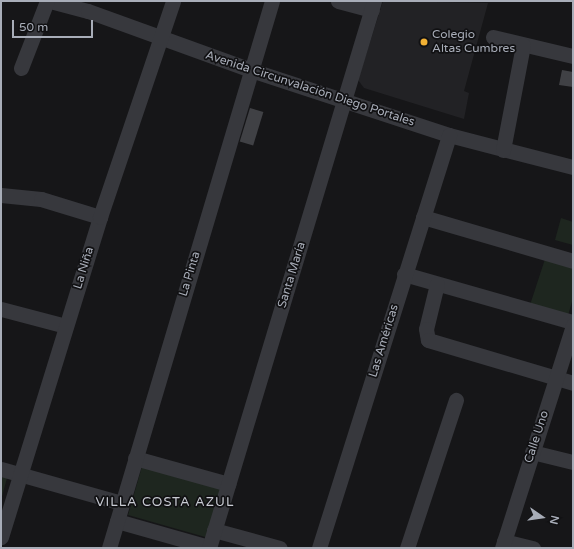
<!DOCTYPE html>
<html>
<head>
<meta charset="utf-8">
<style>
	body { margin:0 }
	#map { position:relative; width:574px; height:549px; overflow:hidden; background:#161618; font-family:"Varela Round",sans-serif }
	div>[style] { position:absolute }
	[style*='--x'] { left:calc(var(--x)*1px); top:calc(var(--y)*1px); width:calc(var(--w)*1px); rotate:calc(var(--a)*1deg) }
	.built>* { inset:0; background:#222225 }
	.green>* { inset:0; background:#1e261f; transform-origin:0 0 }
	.building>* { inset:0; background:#404145; transform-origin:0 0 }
	.minor>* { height:15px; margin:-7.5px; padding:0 7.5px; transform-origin:7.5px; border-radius:7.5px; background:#37383d }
	.dots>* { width:11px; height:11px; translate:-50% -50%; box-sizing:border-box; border:2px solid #111113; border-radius:50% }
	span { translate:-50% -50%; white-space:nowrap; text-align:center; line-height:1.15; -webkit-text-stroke:3.5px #111113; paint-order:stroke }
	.poi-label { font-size:12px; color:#a8adb8 }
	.left { translate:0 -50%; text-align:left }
	.street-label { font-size:12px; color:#a8adb8 }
	.neighbourhood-label { font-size:13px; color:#c9ccd4; letter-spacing:1px }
	.frame { position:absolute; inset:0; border:2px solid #a8adb8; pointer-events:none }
	.north { position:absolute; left:522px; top:497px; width:40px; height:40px; -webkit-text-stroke:3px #111113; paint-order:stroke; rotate:103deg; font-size:11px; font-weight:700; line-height:16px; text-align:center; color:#a8adb8 }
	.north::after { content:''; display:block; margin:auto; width:14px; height:18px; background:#a8adb8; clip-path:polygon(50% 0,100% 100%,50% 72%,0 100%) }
	.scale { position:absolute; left:12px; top:20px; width:81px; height:18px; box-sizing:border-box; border:2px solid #a8adb8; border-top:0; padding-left:5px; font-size:12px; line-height:14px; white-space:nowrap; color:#a8adb8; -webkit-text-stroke:3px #111113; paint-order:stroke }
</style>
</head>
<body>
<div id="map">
	<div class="built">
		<i style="clip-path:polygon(383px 1px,488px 3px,464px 91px,469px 93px,464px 119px,364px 88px,358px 80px)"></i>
	</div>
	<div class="green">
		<i style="clip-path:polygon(561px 218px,573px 222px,573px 245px,555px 240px)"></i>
		<i style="clip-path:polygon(546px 256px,573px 264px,573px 298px,567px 319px,529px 308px)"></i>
		<i style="left:143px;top:463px;width:82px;height:54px;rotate:16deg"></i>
		<i style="clip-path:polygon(1px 476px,7px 478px,1px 500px)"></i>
	</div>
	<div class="building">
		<i style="clip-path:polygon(562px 70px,573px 72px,573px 87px,559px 85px)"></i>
		<i style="left:250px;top:108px;width:14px;height:35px;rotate:17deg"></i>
	</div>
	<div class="minor">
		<i style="--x:50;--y:1;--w:39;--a:15"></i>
		<i style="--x:88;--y:11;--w:173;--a:19.9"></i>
		<i style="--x:251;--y:70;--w:208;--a:18.2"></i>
		<i style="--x:449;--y:135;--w:128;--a:14.5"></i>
		<i style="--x:338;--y:1;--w:35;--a:15"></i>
		<i style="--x:493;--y:37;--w:82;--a:13.4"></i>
		<i style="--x:21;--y:68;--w:72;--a:-68.8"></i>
		<i style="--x:503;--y:150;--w:107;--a:-79.2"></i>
		<i style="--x:1;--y:195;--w:40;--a:5.7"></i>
		<i style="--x:41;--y:199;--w:62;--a:17"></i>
		<i style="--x:423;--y:217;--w:156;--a:16.3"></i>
		<i style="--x:404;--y:274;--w:176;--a:15.9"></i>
		<i style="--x:437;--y:284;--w:46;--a:103.7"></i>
		<i style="--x:426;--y:329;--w:11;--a:80"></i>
		<i style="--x:428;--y:340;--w:151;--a:16.5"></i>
		<i style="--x:1;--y:309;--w:67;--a:14.7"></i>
		<i style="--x:532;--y:452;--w:42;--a:13.7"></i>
		<i style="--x:135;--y:458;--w:97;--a:15.6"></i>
		<i style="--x:1;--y:469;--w:126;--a:15.7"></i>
		<i style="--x:117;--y:521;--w:96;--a:15.8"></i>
		<i style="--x:214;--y:530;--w:68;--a:15.3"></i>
		<i style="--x:1;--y:537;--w:335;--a:-72.8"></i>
		<i style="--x:100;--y:217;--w:228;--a:-71.3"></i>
		<i style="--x:504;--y:541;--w:30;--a:14"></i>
		<i style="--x:109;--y:548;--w:571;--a:-73.41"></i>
		<i style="--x:209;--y:548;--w:571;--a:-73.21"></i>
		<i style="--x:319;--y:548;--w:433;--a:-72.5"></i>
		<i style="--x:407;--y:548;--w:156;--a:-71.7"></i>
		<i style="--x:502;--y:548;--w:234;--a:-72.3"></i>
	</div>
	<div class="dots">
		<i style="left:424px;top:42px;background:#f2b134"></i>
	</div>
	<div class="poi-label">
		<span class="left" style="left:432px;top:42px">Colegio<br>Altas Cumbres</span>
	</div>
	<div class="street-label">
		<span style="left:310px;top:89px;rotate:18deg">Avenida Circunvalación Diego Portales</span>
		<span style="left:84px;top:268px;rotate:-73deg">La Niña</span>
		<span style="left:190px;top:274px;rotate:-73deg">La Pinta</span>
		<span style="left:292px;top:275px;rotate:-73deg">Santa María</span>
		<span style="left:384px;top:341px;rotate:-73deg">Las Américas</span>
		<span style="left:537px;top:437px;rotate:-72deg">Calle Uno</span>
	</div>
	<div class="neighbourhood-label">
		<span style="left:165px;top:502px">VILLA COSTA AZUL</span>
	</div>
	<div class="frame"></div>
	<div class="north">N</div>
	<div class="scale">50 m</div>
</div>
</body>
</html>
